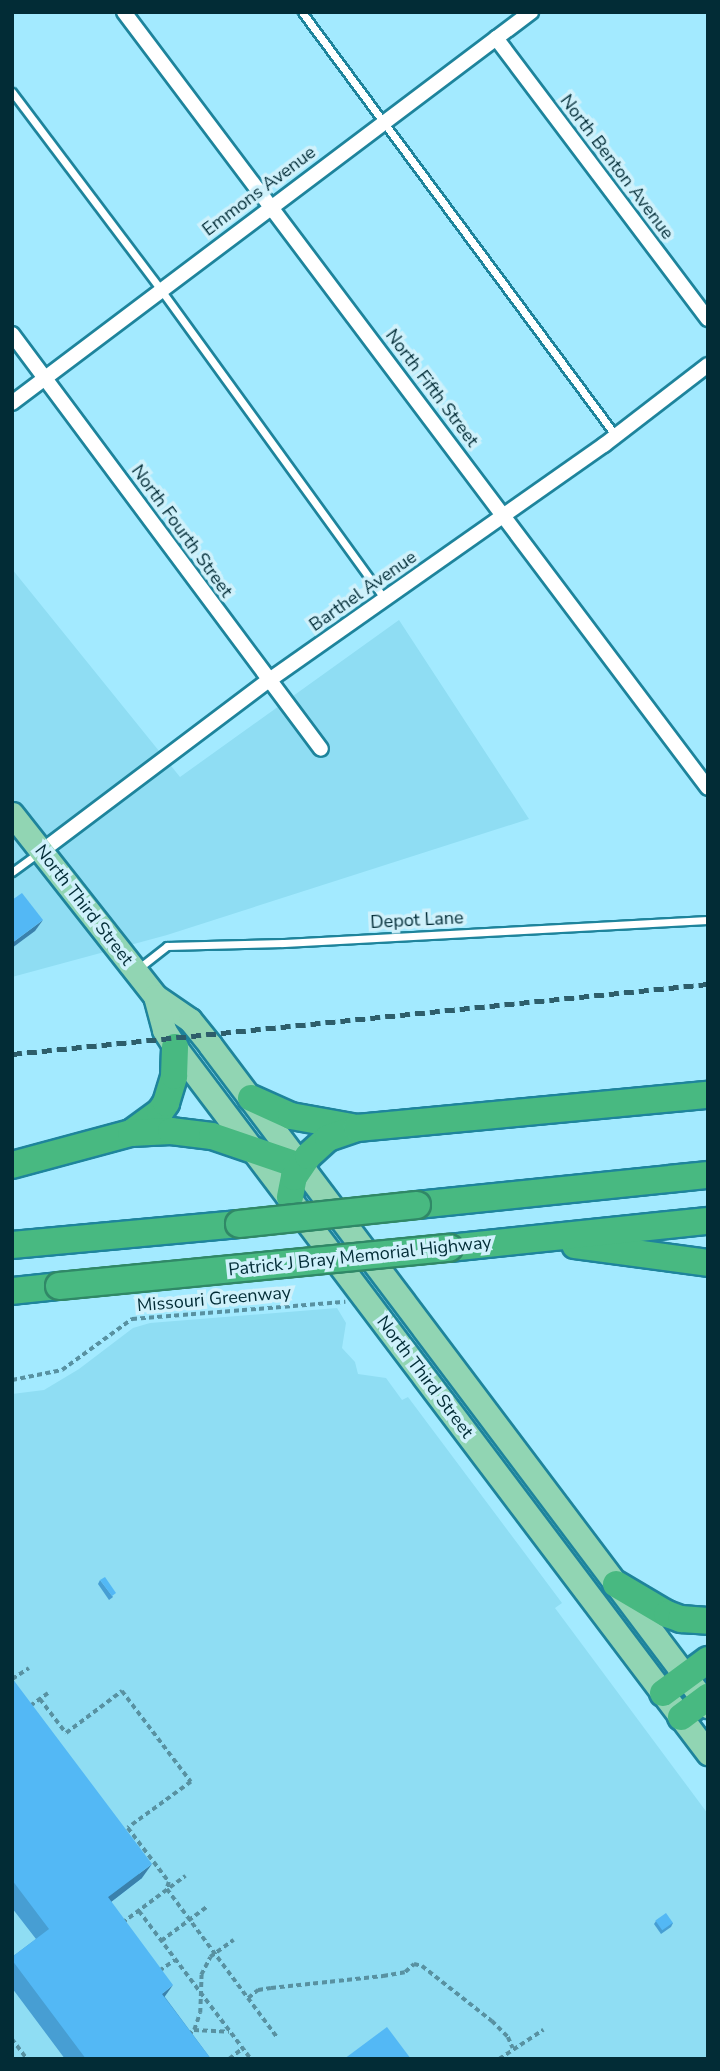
<!DOCTYPE html>
<html>
<head>
<meta charset="utf-8">
<style>
	body { margin:0 }
	#map { position:relative; width:720px; height:2071px; overflow:hidden; background:#a3eaff; font-family:"Nunito Sans",sans-serif }
	div>[style] { position:absolute }
	[style*='--x'] { left:calc(var(--x)*1px); top:calc(var(--y)*1px); width:calc(var(--w)*1px); rotate:calc(var(--a)*1deg) }
	.built>* { inset:0; background:#8fddf3 }
	.path>* { height:3.5px; margin-top:-1.75px; transform-origin:0; background:repeating-linear-gradient(90deg,#5891a1 0 5px,transparent 0 8.5px) }
	.roads { filter:drop-shadow(2px 0 #1e849c) drop-shadow(-2px 0 #1e849c) drop-shadow(0 2px #1e849c) drop-shadow(0 -2px #1e849c) }
	.lane>* { height:7px; margin:-3.5px; padding:0 3.5px; transform-origin:3.5px; border-radius:3.5px; background:#fff }
	.street>* { height:14px; margin:-7px; padding:0 7px; transform-origin:7px; border-radius:7px; background:#fff }
	.primary>* { height:23px; margin:-11.5px; padding:0 11.5px; transform-origin:11.5px; border-radius:11.5px; background:#91d5b3 }
	.highway>* { height:26px; margin:-13px; padding:0 13px; transform-origin:13px; border-radius:13px; background:#48b981 }
	.rail>* { height:5px; margin-top:-2.5px; transform-origin:0; background:repeating-linear-gradient(90deg,#2d5e6b 0 10px,transparent 0 15px) }
	.bridges { filter:drop-shadow(2px 0 #308867) drop-shadow(-2px 0 #308867) drop-shadow(0 2px #308867) drop-shadow(0 -2px #308867) }
	.highway-bridge>* { height:26px; margin:-13px; padding:0 13px; transform-origin:13px; border-radius:13px; background:#48b981 }
	.wall>* { inset:0; background:#479ed3 }
	.shaded-wall>* { inset:0; background:#3a81ac }
	.building>* { inset:0; background:#53b8f5; transform-origin:0 0 }
	span { translate:-50% -50%; white-space:nowrap; text-align:center; line-height:1.15; -webkit-text-stroke:7px #cff1fb; paint-order:stroke }
	.street-label { font-size:18px; color:#022c36 }
	.frame { position:absolute; inset:0; border:14px solid #022c36; pointer-events:none }
</style>
</head>
<body>
<div id="map">
	<div class="built">
		<i style="clip-path:polygon(12px 569px,180px 777px,399px 620px,529px 819px,167px 935px,12px 977px)"></i>
		<i style="clip-path:polygon(337px 1308px,346px 1323px,342px 1348px,355px 1362px,358px 1374px,386px 1378px,402px 1400px,408px 1397px,562px 1603px,555px 1608px,708px 1814px,708px 2059px,12px 2059px,12px 1394px,44px 1390px,79px 1369px,133px 1328px,150px 1323px)"></i>
	</div>
	<div class="path">
		<i style="--x:12;--y:1380;--w:51;--a:-11.3"></i>
		<i style="--x:62;--y:1370;--w:87;--a:-36.1"></i>
		<i style="--x:132;--y:1319;--w:214;--a:-4.6"></i>
		<i style="--x:12;--y:1679;--w:20;--a:-33"></i>
		<i style="--x:40;--y:1699;--w:43;--a:52.6"></i>
		<i style="--x:66;--y:1733;--w:70;--a:-36.9"></i>
		<i style="--x:122;--y:1691;--w:114;--a:52.8"></i>
		<i style="--x:191;--y:1782;--w:78;--a:143.9"></i>
		<i style="--x:128;--y:1828;--w:68;--a:52.8"></i>
		<i style="--x:169;--y:1882;--w:7;--a:106"></i>
		<i style="--x:167;--y:1889;--w:136;--a:53.4"></i>
		<i style="--x:248;--y:1998;--w:13;--a:-39"></i>
		<i style="--x:258;--y:1990;--w:13;--a:-9"></i>
		<i style="--x:271;--y:1988;--w:113;--a:-6.1"></i>
		<i style="--x:383;--y:1976;--w:22;--a:-10"></i>
		<i style="--x:405;--y:1972;--w:12;--a:-42"></i>
		<i style="--x:414;--y:1964;--w:8;--a:14"></i>
		<i style="--x:422;--y:1966;--w:89;--a:38.2"></i>
		<i style="--x:492;--y:2021;--w:23;--a:45"></i>
		<i style="--x:508;--y:2037;--w:12;--a:66"></i>
		<i style="--x:30;--y:1706;--w:22;--a:-36"></i>
		<i style="--x:139;--y:1911;--w:186;--a:52.9"></i>
		<i style="--x:122;--y:1923;--w:79;--a:-36.7"></i>
		<i style="--x:161;--y:1941;--w:59;--a:-36.7"></i>
		<i style="--x:159;--y:1971;--w:19;--a:-35"></i>
		<i style="--x:248;--y:1998;--w:49;--a:53.4"></i>
		<i style="--x:194;--y:2030;--w:35;--a:3"></i>
		<i style="--x:188;--y:2035;--w:8;--a:-40"></i>
		<i style="--x:194;--y:2030;--w:18;--a:-71"></i>
		<i style="--x:200;--y:2013;--w:38;--a:-88"></i>
		<i style="--x:201;--y:1975;--w:20;--a:-63"></i>
		<i style="--x:210;--y:1957;--w:29;--a:-36"></i>
		<i style="--x:12;--y:2039;--w:25;--a:53"></i>
		<i style="--x:229;--y:2059;--w:16;--a:-38"></i>
		<i style="--x:499;--y:2059;--w:53;--a:-33.4"></i>
	</div>
	<div class="roads">
		<div class="lane">
			<i style="--x:302;--y:12;--w:528;--a:53.48"></i>
			<i style="--x:12;--y:92;--w:248;--a:53"></i>
			<i style="--x:161;--y:290;--w:382;--a:54.1"></i>
			<i style="--x:12;--y:872;--w:31;--a:-36"></i>
			<i style="--x:139;--y:968;--w:36;--a:-38"></i>
			<i style="--x:167;--y:946;--w:116;--a:-1.5"></i>
			<i style="--x:283;--y:943;--w:426;--a:-3.1"></i>
		</div>
		<div class="street">
			<i style="--x:124;--y:12;--w:971;--a:53.04"></i>
			<i style="--x:496;--y:38;--w:352;--a:53"></i>
			<i style="--x:12;--y:334;--w:517;--a:53.33"></i>
			<i style="--x:12;--y:403;--w:650;--a:-36.99"></i>
			<i style="--x:42;--y:851;--w:283;--a:-37"></i>
			<i style="--x:268;--y:681;--w:411;--a:-35.1"></i>
			<i style="--x:604;--y:445;--w:131;--a:-37.6"></i>
		</div>
		<div class="primary">
			<i style="--x:12;--y:814;--w:231;--a:51.8"></i>
			<i style="--x:155;--y:996;--w:42;--a:34.4"></i>
			<i style="--x:190;--y:1020;--w:32;--a:51"></i>
			<i style="--x:210;--y:1045;--w:828;--a:53.01"></i>
			<i style="--x:155;--y:996;--w:35;--a:75"></i>
			<i style="--x:164;--y:1030;--w:20;--a:57"></i>
			<i style="--x:175;--y:1047;--w:885;--a:52.95"></i>
		</div>
		<div class="highway">
			<i style="--x:251;--y:1098;--w:44;--a:24.2"></i>
			<i style="--x:291;--y:1116;--w:62;--a:10.2"></i>
			<i style="--x:131;--y:1133;--w:36;--a:-36"></i>
			<i style="--x:160;--y:1112;--w:11;--a:-56"></i>
			<i style="--x:166;--y:1103;--w:28;--a:-73"></i>
			<i style="--x:174;--y:1076;--w:29;--a:-88"></i>
			<i style="--x:12;--y:1165;--w:123;--a:-15.1"></i>
			<i style="--x:131;--y:1133;--w:40;--a:-2.9"></i>
			<i style="--x:171;--y:1131;--w:41;--a:7"></i>
			<i style="--x:212;--y:1136;--w:93;--a:18.8"></i>
			<i style="--x:290;--y:1197;--w:20;--a:-79"></i>
			<i style="--x:294;--y:1177;--w:25;--a:-56"></i>
			<i style="--x:308;--y:1156;--w:27;--a:-42"></i>
			<i style="--x:328;--y:1138;--w:31;--a:-19"></i>
			<i style="--x:357;--y:1128;--w:353;--a:-5.4"></i>
			<i style="--x:417;--y:1205;--w:293;--a:-5.9"></i>
			<i style="--x:12;--y:1245;--w:228;--a:-5.3"></i>
			<i style="--x:575;--y:1245;--w:134;--a:7.7"></i>
			<i style="--x:449;--y:1248;--w:260;--a:-6"></i>
			<i style="--x:12;--y:1291;--w:47;--a:-6.1"></i>
			<i style="--x:616;--y:1584;--w:59;--a:30.5"></i>
			<i style="--x:667;--y:1614;--w:15;--a:20"></i>
			<i style="--x:681;--y:1619;--w:27;--a:4"></i>
			<i style="--x:663;--y:1693;--w:56;--a:-36.3"></i>
			<i style="--x:681;--y:1717;--w:34;--a:-37"></i>
		</div>
	</div>
	<div class="rail">
		<i style="--x:12;--y:1054;--w:700;--a:-5.74"></i>
	</div>
	<div class="bridges">
		<div class="highway-bridge">
			<i style="--x:239;--y:1224;--w:179;--a:-6.1"></i>
			<i style="--x:59;--y:1286;--w:392;--a:-5.6"></i>
		</div>
	</div>
	<div class="wall">
		<i style="clip-path:polygon(100px 1580px,113px 1597px,109px 1600px,98px 1584px)"></i>
		<i style="clip-path:polygon(12px 1678px,142px 1878px,111px 1902px,165px 1997px,211px 2059px,65px 2059px,12px 1988px,12px 1957px,36px 1939px,12px 1908px)"></i>
		<i style="clip-path:polygon(656px 1921px,673px 1923px,671px 1927px,661px 1934px,654px 1924px)"></i>
	</div>
	<div class="shaded-wall">
		<i style="clip-path:polygon(43px 920px,35px 931px,12px 948px,12px 943px)"></i>
		<i style="clip-path:polygon(152px 1864px,142px 1878px,98px 1912px,108px 1897px)"></i>
		<i style="clip-path:polygon(173px 1985px,163px 1999px,162px 1994px)"></i>
	</div>
	<div class="building">
		<i style="clip-path:polygon(22px 893px,43px 920px,12px 943px,12px 900px)"></i>
		<i style="clip-path:polygon(105px 1577px,116px 1593px,112px 1596px,100px 1580px)"></i>
		<i style="clip-path:polygon(12px 1678px,152px 1864px,108px 1897px,173px 1985px,162px 1994px,211px 2059px,86px 2059px,12px 1960px,12px 1957px,49px 1929px,12px 1880px)"></i>
		<i style="left:666px;top:1913px;width:12px;height:13px;rotate:55deg"></i>
		<i style="clip-path:polygon(387px 2027px,411px 2059px,344px 2059px)"></i>
	</div>
	<div class="street-label">
		<span style="left:617px;top:167px;rotate:53deg">North Benton Avenue</span>
		<span style="left:259px;top:191px;rotate:-37deg">Emmons Avenue</span>
		<span style="left:432px;top:388px;rotate:53deg">North Fifth Street</span>
		<span style="left:182px;top:531px;rotate:54deg">North Fourth Street</span>
		<span style="left:363px;top:591px;rotate:-35deg">Barthel Avenue</span>
		<span style="left:84px;top:905px;rotate:52deg">North Third Street</span>
		<span style="left:417px;top:920px;rotate:-3deg">Depot Lane</span>
		<span style="left:360px;top:1256px;rotate:-6deg">Patrick J Bray Memorial Highway</span>
		<span style="left:214px;top:1299px;rotate:-5deg">Missouri Greenway</span>
		<span style="left:425px;top:1377px;rotate:53deg">North Third Street</span>
	</div>
	<div class="frame"></div>
</div>
</body>
</html>
